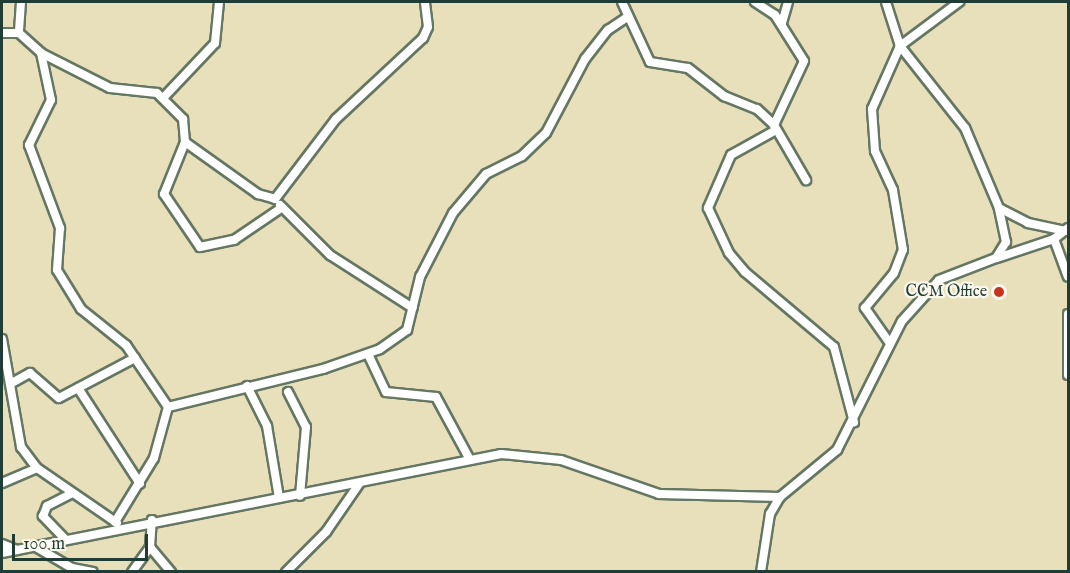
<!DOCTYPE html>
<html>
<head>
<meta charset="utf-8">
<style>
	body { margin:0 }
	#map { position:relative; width:1070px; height:573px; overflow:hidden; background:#e8e0bb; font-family:"IM FELL English",serif }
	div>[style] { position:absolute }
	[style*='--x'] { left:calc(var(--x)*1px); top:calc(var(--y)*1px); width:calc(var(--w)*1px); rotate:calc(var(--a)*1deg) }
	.roads { filter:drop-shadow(2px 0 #657663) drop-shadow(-2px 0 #657663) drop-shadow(0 2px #657663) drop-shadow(0 -2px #657663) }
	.minor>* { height:8px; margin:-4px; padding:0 4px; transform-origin:4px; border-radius:4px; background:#fff }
	.dots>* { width:16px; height:16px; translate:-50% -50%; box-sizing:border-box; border:3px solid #fbf7ec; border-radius:50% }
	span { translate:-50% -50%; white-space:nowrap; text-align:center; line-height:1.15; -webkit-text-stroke:4.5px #fbf7ec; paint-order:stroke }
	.poi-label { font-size:16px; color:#1f3d34 }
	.right { translate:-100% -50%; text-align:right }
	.frame { position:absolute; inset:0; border:3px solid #1f3d34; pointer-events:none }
	.scale { position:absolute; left:12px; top:534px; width:136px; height:27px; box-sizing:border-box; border:3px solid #1f3d34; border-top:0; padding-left:8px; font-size:18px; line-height:21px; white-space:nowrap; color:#1f3d34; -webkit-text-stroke:4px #fbf7ec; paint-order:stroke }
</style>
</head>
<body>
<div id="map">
	<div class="roads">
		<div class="minor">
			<i style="--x:21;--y:2;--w:31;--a:94"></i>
			<i style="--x:19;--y:33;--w:30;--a:42"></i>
			<i style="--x:41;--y:53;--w:77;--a:26.9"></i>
			<i style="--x:110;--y:88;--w:47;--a:6.1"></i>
			<i style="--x:157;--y:93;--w:37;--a:45"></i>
			<i style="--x:183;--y:119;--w:23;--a:85"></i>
			<i style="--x:185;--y:142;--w:56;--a:112"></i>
			<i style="--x:164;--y:194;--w:64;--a:55.8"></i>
			<i style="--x:200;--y:247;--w:35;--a:-12"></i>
			<i style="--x:234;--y:240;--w:57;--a:-34.2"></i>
			<i style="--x:622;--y:2;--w:66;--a:65"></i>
			<i style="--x:650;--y:62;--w:38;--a:9"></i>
			<i style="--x:688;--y:68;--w:46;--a:37.9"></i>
			<i style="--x:724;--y:96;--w:35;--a:22"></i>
			<i style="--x:757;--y:109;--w:23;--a:43"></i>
			<i style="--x:774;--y:125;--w:64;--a:59.8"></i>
			<i style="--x:755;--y:2;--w:24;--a:33"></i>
			<i style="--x:775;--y:15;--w:54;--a:57.8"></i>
			<i style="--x:804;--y:61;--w:71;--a:115.1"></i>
			<i style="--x:782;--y:23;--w:22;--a:-74"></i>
			<i style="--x:2;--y:33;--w:17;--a:0"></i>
			<i style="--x:41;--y:53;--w:48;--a:78"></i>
			<i style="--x:51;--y:100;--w:50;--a:116.1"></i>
			<i style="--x:29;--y:145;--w:89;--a:69.5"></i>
			<i style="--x:60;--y:228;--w:42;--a:94.1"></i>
			<i style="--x:57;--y:270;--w:46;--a:58.4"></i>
			<i style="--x:81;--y:309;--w:58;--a:38.7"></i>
			<i style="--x:126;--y:345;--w:75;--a:55.9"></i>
			<i style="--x:168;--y:407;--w:53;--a:105.4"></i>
			<i style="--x:154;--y:458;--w:75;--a:121.4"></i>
			<i style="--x:164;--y:97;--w:74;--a:-46.6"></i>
			<i style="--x:215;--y:43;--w:41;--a:-84.4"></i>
			<i style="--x:776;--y:130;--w:51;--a:150.9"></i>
			<i style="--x:731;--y:155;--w:58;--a:113.5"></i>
			<i style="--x:708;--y:208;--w:50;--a:65"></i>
			<i style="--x:729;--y:253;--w:25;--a:50"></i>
			<i style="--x:745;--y:272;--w:116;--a:40.1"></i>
			<i style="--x:834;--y:347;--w:78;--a:75.1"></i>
			<i style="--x:185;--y:142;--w:90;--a:35.5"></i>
			<i style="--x:258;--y:194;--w:18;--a:16"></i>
			<i style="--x:275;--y:199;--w:101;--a:-52.7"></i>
			<i style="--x:336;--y:119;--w:119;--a:-43"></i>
			<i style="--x:423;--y:38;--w:12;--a:-66"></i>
			<i style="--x:428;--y:27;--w:25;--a:-97"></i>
			<i style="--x:280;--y:205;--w:71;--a:45"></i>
			<i style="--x:330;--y:255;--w:98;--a:32.6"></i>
			<i style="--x:999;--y:208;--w:33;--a:27"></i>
			<i style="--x:1028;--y:223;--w:38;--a:12"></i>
			<i style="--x:1054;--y:239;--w:40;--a:69.8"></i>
			<i style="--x:997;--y:258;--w:60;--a:-18.4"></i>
			<i style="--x:1054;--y:239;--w:18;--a:-38"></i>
			<i style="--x:1068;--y:314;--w:61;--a:90"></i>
			<i style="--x:2;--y:339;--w:110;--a:80"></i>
			<i style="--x:21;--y:447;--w:26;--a:53"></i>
			<i style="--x:37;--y:468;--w:97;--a:34.5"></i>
			<i style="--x:889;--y:342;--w:42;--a:-125.2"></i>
			<i style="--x:865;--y:308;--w:45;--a:-50.4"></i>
			<i style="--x:894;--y:273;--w:25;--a:-69"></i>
			<i style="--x:903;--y:250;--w:61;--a:-99.5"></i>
			<i style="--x:893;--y:190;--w:43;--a:-114.8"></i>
			<i style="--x:875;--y:151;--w:42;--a:-94.1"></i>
			<i style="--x:872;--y:109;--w:69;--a:-66"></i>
			<i style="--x:900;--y:46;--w:74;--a:-36.7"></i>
			<i style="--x:368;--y:354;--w:42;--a:64.7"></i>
			<i style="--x:386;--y:392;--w:50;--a:5.7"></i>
			<i style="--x:436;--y:397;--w:69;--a:61.6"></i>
			<i style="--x:10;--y:384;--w:23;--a:-29"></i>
			<i style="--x:30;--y:373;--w:38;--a:41"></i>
			<i style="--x:59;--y:398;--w:86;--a:-27.8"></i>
			<i style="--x:247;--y:386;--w:45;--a:63.4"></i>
			<i style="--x:267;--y:426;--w:73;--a:80.5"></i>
			<i style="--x:78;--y:388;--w:114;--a:57.1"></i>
			<i style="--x:288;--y:392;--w:39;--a:63"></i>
			<i style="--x:306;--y:427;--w:69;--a:95"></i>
			<i style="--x:168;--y:407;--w:160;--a:-13.8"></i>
			<i style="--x:323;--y:369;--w:60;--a:-19.3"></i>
			<i style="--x:380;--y:349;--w:33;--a:-35"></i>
			<i style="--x:407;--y:330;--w:55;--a:-76.2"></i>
			<i style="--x:420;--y:277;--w:72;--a:-62.7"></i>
			<i style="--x:453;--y:213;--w:51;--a:-49.8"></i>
			<i style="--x:486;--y:174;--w:40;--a:-26.6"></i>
			<i style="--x:522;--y:156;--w:33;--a:-44"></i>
			<i style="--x:546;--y:133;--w:84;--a:-62.2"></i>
			<i style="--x:585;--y:59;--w:37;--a:-52"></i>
			<i style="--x:608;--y:30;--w:22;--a:-34"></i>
			<i style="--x:2;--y:483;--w:38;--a:-23"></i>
			<i style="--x:65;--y:539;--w:32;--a:-134"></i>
			<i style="--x:43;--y:516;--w:11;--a:-68"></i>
			<i style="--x:47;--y:506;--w:27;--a:-27"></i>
			<i style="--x:2;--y:544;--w:16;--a:22"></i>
			<i style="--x:36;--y:547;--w:42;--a:30.3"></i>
			<i style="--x:72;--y:568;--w:21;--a:11"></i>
			<i style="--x:150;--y:547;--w:33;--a:50"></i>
			<i style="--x:2;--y:553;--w:509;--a:-11.22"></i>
			<i style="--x:501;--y:454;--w:60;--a:5.7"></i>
			<i style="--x:561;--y:460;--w:104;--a:19.1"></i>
			<i style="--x:659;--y:494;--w:121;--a:1.4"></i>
			<i style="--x:132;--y:572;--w:31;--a:-54"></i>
			<i style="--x:150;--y:547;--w:27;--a:-86"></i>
			<i style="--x:286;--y:572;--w:57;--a:-45"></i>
			<i style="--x:326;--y:532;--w:58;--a:-55.5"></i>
			<i style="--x:761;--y:572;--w:59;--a:-81.2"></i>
			<i style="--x:770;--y:514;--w:20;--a:-60"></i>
			<i style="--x:780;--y:497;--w:74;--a:-39.5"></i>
			<i style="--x:837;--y:450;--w:144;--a:-63.3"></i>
			<i style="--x:902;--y:321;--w:55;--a:-47.9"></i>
			<i style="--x:939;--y:280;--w:61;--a:-21.1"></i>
			<i style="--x:996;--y:258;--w:19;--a:-58"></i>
			<i style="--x:1006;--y:242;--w:35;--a:-102"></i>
			<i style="--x:999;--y:208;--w:87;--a:-113"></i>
			<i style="--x:965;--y:128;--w:105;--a:-128.4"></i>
			<i style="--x:900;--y:46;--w:46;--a:-107.7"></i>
		</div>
	</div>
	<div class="dots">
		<i style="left:999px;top:292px;background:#c8321e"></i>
	</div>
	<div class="poi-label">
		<span class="right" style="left:987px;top:292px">CCM Office</span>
	</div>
	<div class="frame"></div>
	<div class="scale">100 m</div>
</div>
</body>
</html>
